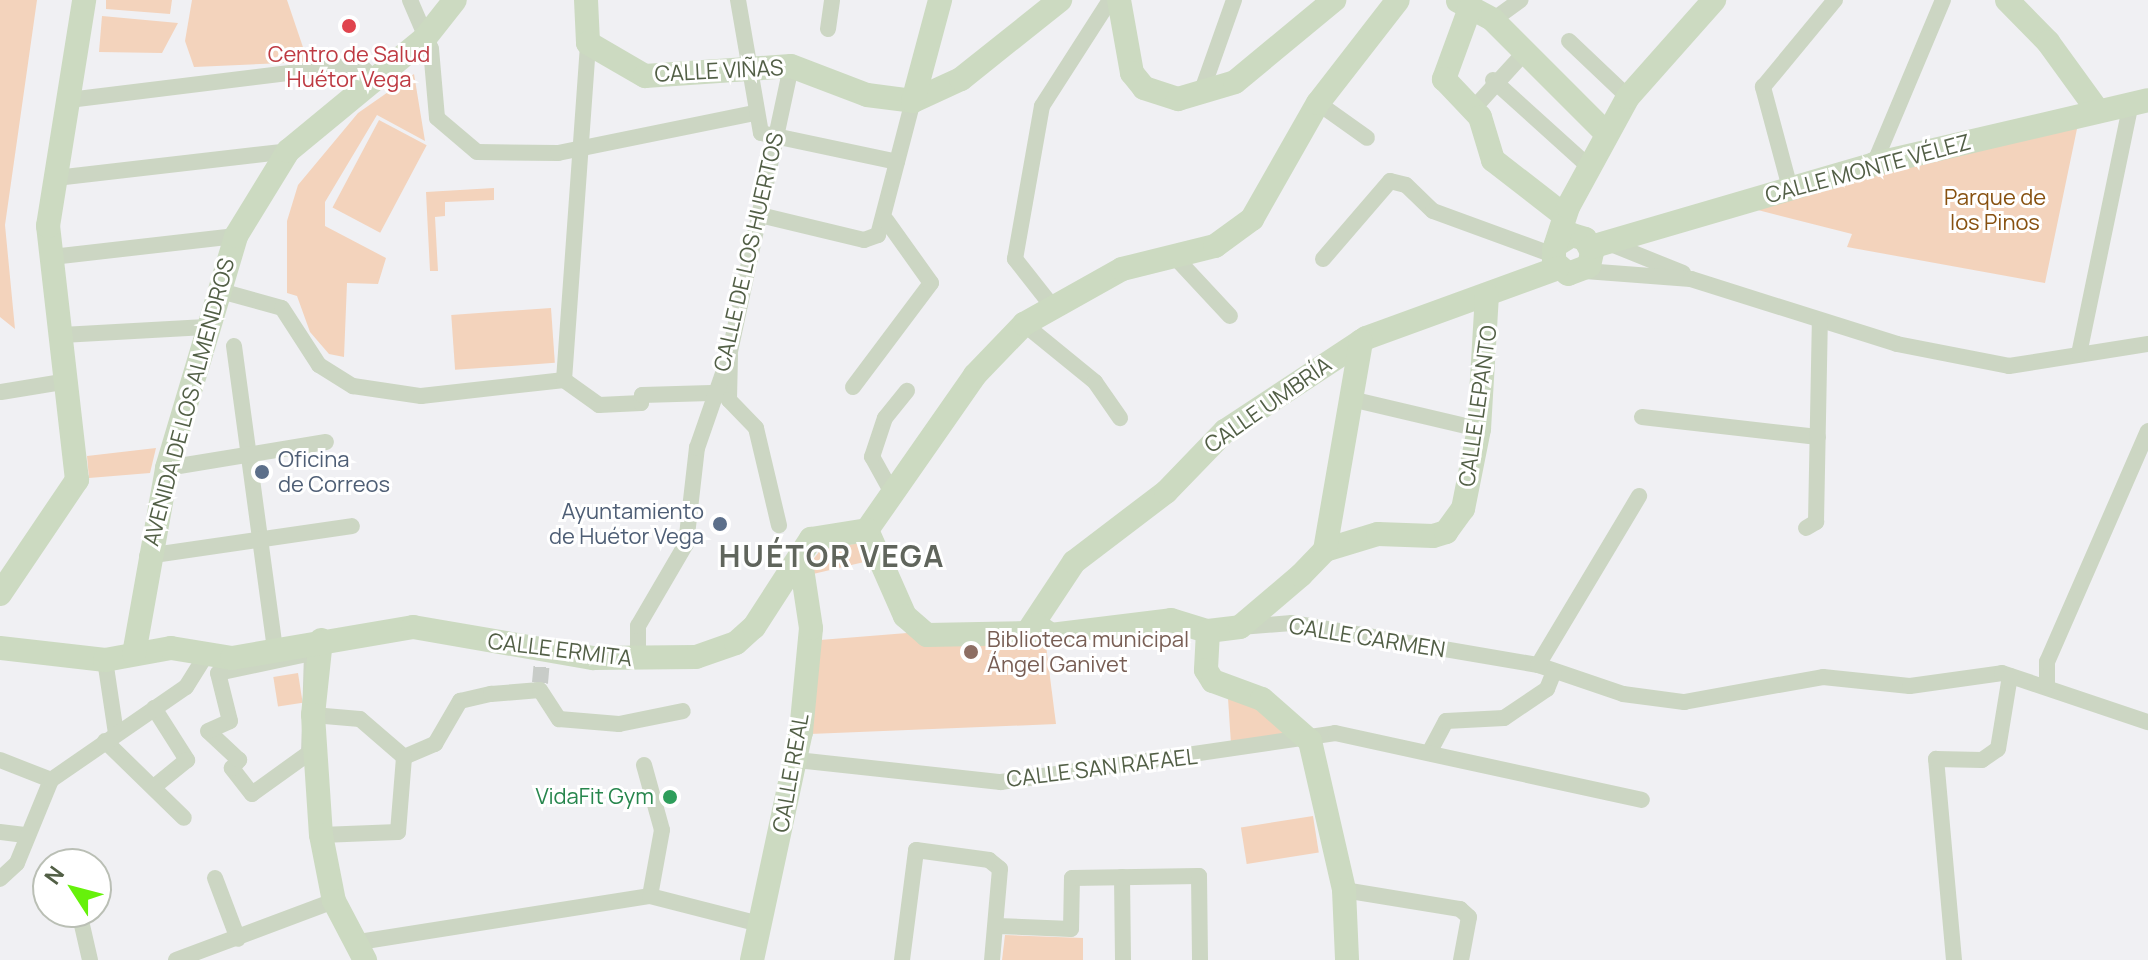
<!DOCTYPE html>
<html>
<head>
<meta charset="utf-8">
<style>
	body { margin:0 }
	#map { position:relative; width:2148px; height:960px; overflow:hidden; background:#f0f0f3; font-family:Manrope,sans-serif }
	div>[style] { position:absolute }
	[style*='--x'] { left:calc(var(--x)*1px); top:calc(var(--y)*1px); width:calc(var(--w)*1px); rotate:calc(var(--a)*1deg) }
	.green>* { inset:0; background:#f3d3bc; transform-origin:0 0 }
	.street-tunnel>* { height:16px; margin-top:-8px; transform-origin:0; background:repeating-linear-gradient(90deg,#c8ccc8 0 16px,transparent 0 24px) }
	.street>* { height:16px; margin:-8px; padding:0 8px; transform-origin:8px; border-radius:8px; background:#ccd6c3 }
	.secondary>* { height:24px; margin:-12px; padding:0 12px; transform-origin:12px; border-radius:12px; background:#ccdac1 }
	.dots>* { width:22px; height:22px; translate:-50% -50%; box-sizing:border-box; border:4px solid #fff; border-radius:50% }
	span { translate:-50% -50%; white-space:nowrap; text-align:center; line-height:1.15; -webkit-text-stroke:6px #fff; paint-order:stroke }
	.health-label { font-size:22px; color:#be3a42 }
	.street-label { font-size:22px; color:#525f46 }
	.park-label { font-size:22px; color:#875110 }
	.service-label { font-size:22px; color:#4e5e75 }
	.left { translate:0 -50%; text-align:left }
	.right { translate:-100% -50%; text-align:right }
	.education-label { font-size:22px; color:#785e54 }
	.leisure-label { font-size:22px; color:#27864d }
	.district-label { font-size:30px; color:#60655c; font-weight:700; letter-spacing:2px }
	.north { position:absolute; left:32px; top:848px; width:80px; height:80px; box-sizing:border-box; background:#fff; border:2px solid #babfb5; border-radius:50%; rotate:306deg; font-size:22px; font-weight:700; line-height:32px; text-align:center; color:#525f46 }
	.north::after { content:''; display:block; margin:auto; width:28px; height:36px; background:#66f10b; clip-path:polygon(50% 0,100% 100%,50% 72%,0 100%) }
</style>
</head>
<body>
<div id="map">
	<div class="green">
		<i style="clip-path:polygon(0 0,37px 0,5px 225px,15px 329px,0 317px)"></i>
		<i style="clip-path:polygon(106px 0,172px 0,170px 14px,106px 9px)"></i>
		<i style="clip-path:polygon(192px 0,287px 0,308px 62px,194px 67px,185px 41px)"></i>
		<i style="clip-path:polygon(102px 16px,178px 23px,162px 53px,99px 52px)"></i>
		<i style="clip-path:polygon(414px 74px,425px 141px,377px 115px,325px 202px,325px 226px,386px 258px,378px 284px,347px 283px,344px 357px,329px 354px,310px 332px,297px 296px,287px 293px,287px 221px,298px 185px,358px 113px)"></i>
		<i style="left:379px;top:120px;width:54px;height:99px;rotate:28deg"></i>
		<i style="clip-path:polygon(2078px 124px,2045px 283px,1847px 247px,1852px 234px,1750px 208px)"></i>
		<i style="clip-path:polygon(494px 188px,494px 200px,445px 202px,445px 216px,435px 217px,438px 271px,430px 271px,426px 192px)"></i>
		<i style="left:551px;top:308px;width:55px;height:100px;rotate:86deg"></i>
		<i style="clip-path:polygon(156px 448px,150px 473px,89px 478px,87px 456px)"></i>
		<i style="clip-path:polygon(862px 543px,877px 559px,813px 574px,812px 561px,822px 548px)"></i>
		<i style="clip-path:polygon(907px 633px,1045px 638px,1056px 724px,810px 734px,820px 640px)"></i>
		<i style="left:298px;top:673px;width:30px;height:25px;rotate:81deg"></i>
		<i style="clip-path:polygon(1228px 698px,1263px 709px,1290px 736px,1231px 744px)"></i>
		<i style="left:1313px;top:816px;width:37px;height:73px;rotate:81deg"></i>
		<i style="clip-path:polygon(1005px 935px,1083px 938px,1083px 960px,1002px 960px)"></i>
	</div>
	<div class="street-tunnel">
		<i style="--x:540;--y:683;--w:21;--a:-85"></i>
	</div>
	<div class="street">
		<i style="--x:410;--y:0;--w:53;--a:66.8"></i>
		<i style="--x:431;--y:49;--w:69;--a:85"></i>
		<i style="--x:437;--y:118;--w:52;--a:40.4"></i>
		<i style="--x:477;--y:152;--w:81;--a:0.7"></i>
		<i style="--x:558;--y:153;--w:201;--a:-11.5"></i>
		<i style="--x:738;--y:0;--w:135;--a:80.2"></i>
		<i style="--x:761;--y:133;--w:139;--a:12"></i>
		<i style="--x:1493;--y:20;--w:34;--a:-36"></i>
		<i style="--x:828;--y:29;--w:29;--a:-82"></i>
		<i style="--x:1569;--y:41;--w:81;--a:43.5"></i>
		<i style="--x:1493;--y:80;--w:127;--a:42.1"></i>
		<i style="--x:1200;--y:96;--w:102;--a:-70.5"></i>
		<i style="--x:69;--y:100;--w:278;--a:-7"></i>
		<i style="--x:345;--y:66;--w:17;--a:3"></i>
		<i style="--x:362;--y:67;--w:14;--a:45"></i>
		<i style="--x:1318;--y:103;--w:60;--a:35.5"></i>
		<i style="--x:1474;--y:108;--w:76;--a:-47.7"></i>
		<i style="--x:1874;--y:164;--w:178;--a:-67.2"></i>
		<i style="--x:56;--y:178;--w:234;--a:-6.6"></i>
		<i style="--x:1790;--y:188;--w:105;--a:-105"></i>
		<i style="--x:1763;--y:87;--w:113;--a:-50.4"></i>
		<i style="--x:760;--y:215;--w:107;--a:13.5"></i>
		<i style="--x:864;--y:240;--w:15;--a:-20"></i>
		<i style="--x:878;--y:235;--w:138;--a:-75.4"></i>
		<i style="--x:1606;--y:242;--w:83;--a:21.9"></i>
		<i style="--x:1174;--y:256;--w:82;--a:47"></i>
		<i style="--x:52;--y:257;--w:185;--a:-6.5"></i>
		<i style="--x:1323;--y:259;--w:103;--a:-49.3"></i>
		<i style="--x:1390;--y:181;--w:16;--a:14"></i>
		<i style="--x:1406;--y:185;--w:37;--a:44"></i>
		<i style="--x:1433;--y:211;--w:128;--a:20.1"></i>
		<i style="--x:1585;--y:271;--w:106;--a:4.3"></i>
		<i style="--x:1691;--y:279;--w:216;--a:17.5"></i>
		<i style="--x:1897;--y:344;--w:114;--a:11.1"></i>
		<i style="--x:2009;--y:366;--w:141;--a:-9"></i>
		<i style="--x:217;--y:290;--w:67;--a:15.5"></i>
		<i style="--x:282;--y:308;--w:68;--a:57"></i>
		<i style="--x:319;--y:365;--w:40;--a:32"></i>
		<i style="--x:353;--y:386;--w:69;--a:8.4"></i>
		<i style="--x:421;--y:396;--w:144;--a:-6.4"></i>
		<i style="--x:564;--y:380;--w:43;--a:35.5"></i>
		<i style="--x:599;--y:405;--w:42;--a:-2.7"></i>
		<i style="--x:641;--y:403;--w:8;--a:-83"></i>
		<i style="--x:642;--y:395;--w:69;--a:-1.7"></i>
		<i style="--x:1052;--y:306;--w:60;--a:-128.2"></i>
		<i style="--x:1015;--y:259;--w:155;--a:-80"></i>
		<i style="--x:1042;--y:106;--w:126;--a:-57.3"></i>
		<i style="--x:1024;--y:324;--w:92;--a:39.2"></i>
		<i style="--x:1095;--y:382;--w:44;--a:55.2"></i>
		<i style="--x:62;--y:335;--w:144;--a:-3.2"></i>
		<i style="--x:234;--y:346;--w:306;--a:82.3"></i>
		<i style="--x:2079;--y:354;--w:256;--a:-78.3"></i>
		<i style="--x:730;--y:355;--w:45;--a:91.3"></i>
		<i style="--x:729;--y:400;--w:39;--a:46"></i>
		<i style="--x:756;--y:428;--w:100;--a:76.7"></i>
		<i style="--x:564;--y:380;--w:338;--a:-85.9"></i>
		<i style="--x:853;--y:387;--w:130;--a:-53.1"></i>
		<i style="--x:931;--y:283;--w:77;--a:-125.5"></i>
		<i style="--x:1;--y:392;--w:68;--a:-9.3"></i>
		<i style="--x:1351;--y:399;--w:131;--a:13.2"></i>
		<i style="--x:1642;--y:417;--w:177;--a:6.5"></i>
		<i style="--x:167;--y:468;--w:161;--a:-9.3"></i>
		<i style="--x:890;--y:489;--w:37;--a:-119"></i>
		<i style="--x:872;--y:457;--w:41;--a:-71.6"></i>
		<i style="--x:885;--y:418;--w:35;--a:-51"></i>
		<i style="--x:1806;--y:528;--w:12;--a:-31"></i>
		<i style="--x:1816;--y:522;--w:201;--a:-88.9"></i>
		<i style="--x:147;--y:556;--w:207;--a:-8.3"></i>
		<i style="--x:1240;--y:627;--w:52;--a:-4.4"></i>
		<i style="--x:1292;--y:623;--w:250;--a:9.7"></i>
		<i style="--x:1538;--y:665;--w:90;--a:18.8"></i>
		<i style="--x:1623;--y:694;--w:62;--a:7.5"></i>
		<i style="--x:1684;--y:702;--w:141;--a:-10.2"></i>
		<i style="--x:1823;--y:677;--w:87;--a:5.9"></i>
		<i style="--x:1910;--y:686;--w:93;--a:-8"></i>
		<i style="--x:2002;--y:673;--w:154;--a:18.6"></i>
		<i style="--x:312;--y:653;--w:100;--a:91.7"></i>
		<i style="--x:309;--y:753;--w:70;--a:144.3"></i>
		<i style="--x:252;--y:794;--w:33;--a:-128"></i>
		<i style="--x:232;--y:768;--w:11;--a:-49"></i>
		<i style="--x:239;--y:760;--w:42;--a:-136.9"></i>
		<i style="--x:208;--y:731;--w:24;--a:-24"></i>
		<i style="--x:230;--y:721;--w:49;--a:-104"></i>
		<i style="--x:218;--y:673;--w:96;--a:-12"></i>
		<i style="--x:105;--y:660;--w:75;--a:81.5"></i>
		<i style="--x:638;--y:661;--w:35;--a:-90"></i>
		<i style="--x:638;--y:626;--w:95;--a:-59.7"></i>
		<i style="--x:686;--y:544;--w:97;--a:-83.5"></i>
		<i style="--x:697;--y:448;--w:97;--a:-70.8"></i>
		<i style="--x:729;--y:356;--w:297;--a:-77.9"></i>
		<i style="--x:1538;--y:665;--w:197;--a:-59.1"></i>
		<i style="--x:2047;--y:686;--w:24;--a:-90"></i>
		<i style="--x:2047;--y:662;--w:252;--a:-66.4"></i>
		<i style="--x:154;--y:708;--w:62;--a:57.6"></i>
		<i style="--x:187;--y:760;--w:41;--a:140.9"></i>
		<i style="--x:313;--y:715;--w:47;--a:4.9"></i>
		<i style="--x:360;--y:719;--w:58;--a:40.8"></i>
		<i style="--x:404;--y:757;--w:34;--a:-23"></i>
		<i style="--x:435;--y:744;--w:50;--a:-59.8"></i>
		<i style="--x:460;--y:701;--w:32;--a:-13"></i>
		<i style="--x:491;--y:694;--w:49;--a:-4.7"></i>
		<i style="--x:540;--y:690;--w:35;--a:57"></i>
		<i style="--x:559;--y:719;--w:60;--a:4.8"></i>
		<i style="--x:619;--y:724;--w:65;--a:-11.5"></i>
		<i style="--x:105;--y:741;--w:110;--a:44.3"></i>
		<i style="--x:1430;--y:751;--w:34;--a:-62"></i>
		<i style="--x:1446;--y:721;--w:58;--a:-3"></i>
		<i style="--x:1504;--y:718;--w:52;--a:-34"></i>
		<i style="--x:1547;--y:689;--w:18;--a:-68"></i>
		<i style="--x:0;--y:760;--w:55;--a:21.4"></i>
		<i style="--x:797;--y:760;--w:205;--a:6.2"></i>
		<i style="--x:1001;--y:782;--w:338;--a:-8.3"></i>
		<i style="--x:1335;--y:733;--w:314;--a:12.3"></i>
		<i style="--x:644;--y:765;--w:67;--a:74.5"></i>
		<i style="--x:662;--y:830;--w:67;--a:100.3"></i>
		<i style="--x:0;--y:832;--w:25;--a:7"></i>
		<i style="--x:321;--y:835;--w:77;--a:-2.2"></i>
		<i style="--x:398;--y:832;--w:75;--a:-85.4"></i>
		<i style="--x:1122;--y:877;--w:83;--a:89.3"></i>
		<i style="--x:215;--y:878;--w:65;--a:69.3"></i>
		<i style="--x:0;--y:879;--w:23;--a:-43"></i>
		<i style="--x:17;--y:863;--w:90;--a:-67.7"></i>
		<i style="--x:51;--y:780;--w:164;--a:-34.6"></i>
		<i style="--x:186;--y:687;--w:36;--a:-58"></i>
		<i style="--x:1344;--y:890;--w:118;--a:9.3"></i>
		<i style="--x:1460;--y:909;--w:12;--a:42"></i>
		<i style="--x:1469;--y:917;--w:44;--a:100.5"></i>
		<i style="--x:79;--y:912;--w:49;--a:77.1"></i>
		<i style="--x:997;--y:926;--w:74;--a:2.3"></i>
		<i style="--x:1071;--y:929;--w:51;--a:-88.9"></i>
		<i style="--x:1072;--y:878;--w:127;--a:-0.9"></i>
		<i style="--x:1199;--y:876;--w:84;--a:89.3"></i>
		<i style="--x:359;--y:942;--w:295;--a:-9"></i>
		<i style="--x:650;--y:896;--w:114;--a:14.3"></i>
		<i style="--x:176;--y:960;--w:169;--a:-20.5"></i>
		<i style="--x:902;--y:960;--w:111;--a:-82.7"></i>
		<i style="--x:916;--y:850;--w:74;--a:7.8"></i>
		<i style="--x:989;--y:860;--w:14;--a:39"></i>
		<i style="--x:1000;--y:869;--w:91;--a:95"></i>
		<i style="--x:1954;--y:960;--w:202;--a:-95.1"></i>
		<i style="--x:1936;--y:759;--w:46;--a:1.2"></i>
		<i style="--x:1982;--y:760;--w:19;--a:-35"></i>
		<i style="--x:1998;--y:749;--w:74;--a:-80.7"></i>
	</div>
	<div class="secondary">
		<i style="--x:586;--y:0;--w:43;--a:87.3"></i>
		<i style="--x:588;--y:43;--w:66;--a:30.1"></i>
		<i style="--x:645;--y:76;--w:146;--a:-3.9"></i>
		<i style="--x:791;--y:66;--w:81;--a:20.9"></i>
		<i style="--x:867;--y:95;--w:46;--a:7.4"></i>
		<i style="--x:913;--y:101;--w:53;--a:-24.6"></i>
		<i style="--x:961;--y:79;--w:127;--a:-38.6"></i>
		<i style="--x:1119;--y:0;--w:74;--a:79.9"></i>
		<i style="--x:1132;--y:73;--w:19;--a:51"></i>
		<i style="--x:1144;--y:88;--w:36;--a:18"></i>
		<i style="--x:1178;--y:99;--w:59;--a:-16.6"></i>
		<i style="--x:1235;--y:82;--w:129;--a:-39.6"></i>
		<i style="--x:2007;--y:0;--w:59;--a:45.7"></i>
		<i style="--x:2048;--y:42;--w:80;--a:54.1"></i>
		<i style="--x:1458;--y:1;--w:40;--a:28"></i>
		<i style="--x:1493;--y:20;--w:158;--a:45"></i>
		<i style="--x:1470;--y:8;--w:76;--a:110.1"></i>
		<i style="--x:1444;--y:79;--w:52;--a:46.5"></i>
		<i style="--x:1480;--y:117;--w:45;--a:73.2"></i>
		<i style="--x:1493;--y:160;--w:90;--a:37.8"></i>
		<i style="--x:913;--y:101;--w:105;--a:-75"></i>
		<i style="--x:1556;--y:245;--w:19;--a:-32"></i>
		<i style="--x:1572;--y:235;--w:14;--a:17"></i>
		<i style="--x:1585;--y:239;--w:15;--a:62"></i>
		<i style="--x:1592;--y:252;--w:14;--a:102"></i>
		<i style="--x:1589;--y:266;--w:22;--a:159"></i>
		<i style="--x:1568;--y:274;--w:18;--a:-139"></i>
		<i style="--x:1554;--y:262;--w:12;--a:-90"></i>
		<i style="--x:1554;--y:250;--w:45;--a:-72"></i>
		<i style="--x:1568;--y:207;--w:125;--a:-61.4"></i>
		<i style="--x:1628;--y:97;--w:130;--a:-48.4"></i>
		<i style="--x:1591;--y:247;--w:295;--a:-16.3"></i>
		<i style="--x:1874;--y:164;--w:281;--a:-13.1"></i>
		<i style="--x:867;--y:530;--w:94;--a:66.2"></i>
		<i style="--x:905;--y:616;--w:29;--a:41"></i>
		<i style="--x:927;--y:635;--w:100;--a:-1.1"></i>
		<i style="--x:1027;--y:633;--w:85;--a:-56.5"></i>
		<i style="--x:1074;--y:562;--w:116;--a:-37.3"></i>
		<i style="--x:1166;--y:492;--w:85;--a:-46"></i>
		<i style="--x:1225;--y:431;--w:169;--a:-33.4"></i>
		<i style="--x:1366;--y:338;--w:204;--a:-20"></i>
		<i style="--x:867;--y:530;--w:189;--a:-55.1"></i>
		<i style="--x:975;--y:375;--w:71;--a:-46.1"></i>
		<i style="--x:1024;--y:324;--w:112;--a:-29.3"></i>
		<i style="--x:1122;--y:269;--w:96;--a:-13.9"></i>
		<i style="--x:1215;--y:246;--w:46;--a:-36.1"></i>
		<i style="--x:1252;--y:219;--w:133;--a:-60.4"></i>
		<i style="--x:1318;--y:103;--w:130;--a:-52.2"></i>
		<i style="--x:1325;--y:550;--w:55;--a:-16.8"></i>
		<i style="--x:1378;--y:534;--w:55;--a:2.1"></i>
		<i style="--x:1433;--y:536;--w:14;--a:-17"></i>
		<i style="--x:1446;--y:532;--w:29;--a:-54"></i>
		<i style="--x:1463;--y:509;--w:82;--a:-78.7"></i>
		<i style="--x:1479;--y:429;--w:134;--a:-86.6"></i>
		<i style="--x:0;--y:594;--w:138;--a:-56"></i>
		<i style="--x:77;--y:480;--w:256;--a:-96.5"></i>
		<i style="--x:48;--y:226;--w:229;--a:-80.9"></i>
		<i style="--x:1036;--y:625;--w:18;--a:34"></i>
		<i style="--x:1051;--y:635;--w:121;--a:-7.1"></i>
		<i style="--x:1171;--y:620;--w:39;--a:17"></i>
		<i style="--x:1208;--y:631;--w:32;--a:-7"></i>
		<i style="--x:1240;--y:627;--w:80;--a:-40.4"></i>
		<i style="--x:1301;--y:575;--w:35;--a:-46"></i>
		<i style="--x:1325;--y:550;--w:212;--a:-80.2"></i>
		<i style="--x:1208;--y:631;--w:39;--a:93"></i>
		<i style="--x:1206;--y:670;--w:13;--a:58"></i>
		<i style="--x:1213;--y:681;--w:52;--a:20.2"></i>
		<i style="--x:1262;--y:699;--w:64;--a:41.2"></i>
		<i style="--x:1310;--y:741;--w:153;--a:77.1"></i>
		<i style="--x:1344;--y:890;--w:70;--a:87.5"></i>
		<i style="--x:321;--y:640;--w:75;--a:96.1"></i>
		<i style="--x:313;--y:715;--w:120;--a:86.2"></i>
		<i style="--x:321;--y:835;--w:67;--a:78.9"></i>
		<i style="--x:334;--y:901;--w:67;--a:62.3"></i>
		<i style="--x:0;--y:648;--w:106;--a:6.5"></i>
		<i style="--x:105;--y:660;--w:67;--a:-10.3"></i>
		<i style="--x:171;--y:648;--w:62;--a:9.3"></i>
		<i style="--x:232;--y:658;--w:184;--a:-9.7"></i>
		<i style="--x:413;--y:627;--w:183;--a:9.8"></i>
		<i style="--x:593;--y:658;--w:103;--a:-0.6"></i>
		<i style="--x:696;--y:657;--w:42;--a:-19.3"></i>
		<i style="--x:736;--y:643;--w:24;--a:-42"></i>
		<i style="--x:754;--y:627;--w:105;--a:-57.1"></i>
		<i style="--x:811;--y:539;--w:57;--a:-9.1"></i>
		<i style="--x:134;--y:654;--w:189;--a:-79.9"></i>
		<i style="--x:167;--y:468;--w:242;--a:-73.4"></i>
		<i style="--x:236;--y:236;--w:100;--a:-58.5"></i>
		<i style="--x:288;--y:151;--w:178;--a:-39.5"></i>
		<i style="--x:425;--y:38;--w:48;--a:-51.7"></i>
		<i style="--x:752;--y:960;--w:233;--a:-77.9"></i>
		<i style="--x:801;--y:732;--w:104;--a:-84.5"></i>
		<i style="--x:811;--y:628;--w:74;--a:-98.6"></i>
	</div>
	<div class="dots">
		<i style="left:349px;top:26px;background:#e0444e"></i>
		<i style="left:262px;top:472px;background:#5c6f8a"></i>
		<i style="left:720px;top:524px;background:#5c6f8a"></i>
		<i style="left:971px;top:652px;background:#8d6e63"></i>
		<i style="left:670px;top:797px;background:#2e9e5b"></i>
	</div>
	<div class="health-label">
		<span style="left:349px;top:67px">Centro de Salud<br>Huétor Vega</span>
	</div>
	<div class="street-label">
		<span style="left:719px;top:71px;rotate:-3deg">CALLE VIÑAS</span>
		<span style="left:1868px;top:169px;rotate:-15deg">CALLE MONTE VÉLEZ</span>
		<span style="left:749px;top:252px;rotate:-77deg">CALLE DE LOS HUERTOS</span>
		<span style="left:189px;top:402px;rotate:-75deg">AVENIDA DE LOS ALMENDROS</span>
		<span style="left:1268px;top:405px;rotate:-35deg">CALLE UMBRÍA</span>
		<span style="left:1478px;top:406px;rotate:-82deg">CALLE LEPANTO</span>
		<span style="left:1367px;top:638px;rotate:9deg">CALLE CARMEN</span>
		<span style="left:560px;top:650px;rotate:7deg">CALLE ERMITA</span>
		<span style="left:1102px;top:768px;rotate:-7deg">CALLE SAN RAFAEL</span>
		<span style="left:791px;top:773px;rotate:-80deg">CALLE REAL</span>
	</div>
	<div class="park-label">
		<span style="left:1995px;top:210px">Parque de<br>los Pinos</span>
	</div>
	<div class="service-label">
		<span class="left" style="left:278px;top:472px">Oficina<br>de Correos</span>
		<span class="right" style="left:704px;top:524px">Ayuntamiento<br>de Huétor Vega</span>
	</div>
	<div class="education-label">
		<span class="left" style="left:987px;top:652px">Biblioteca municipal<br>Ángel Ganivet</span>
	</div>
	<div class="leisure-label">
		<span class="right" style="left:654px;top:797px">VidaFit Gym</span>
	</div>
	<div class="district-label">
		<span style="left:832px;top:556px">HUÉTOR VEGA</span>
	</div>
	<div class="north">N</div>
</div>
</body>
</html>
